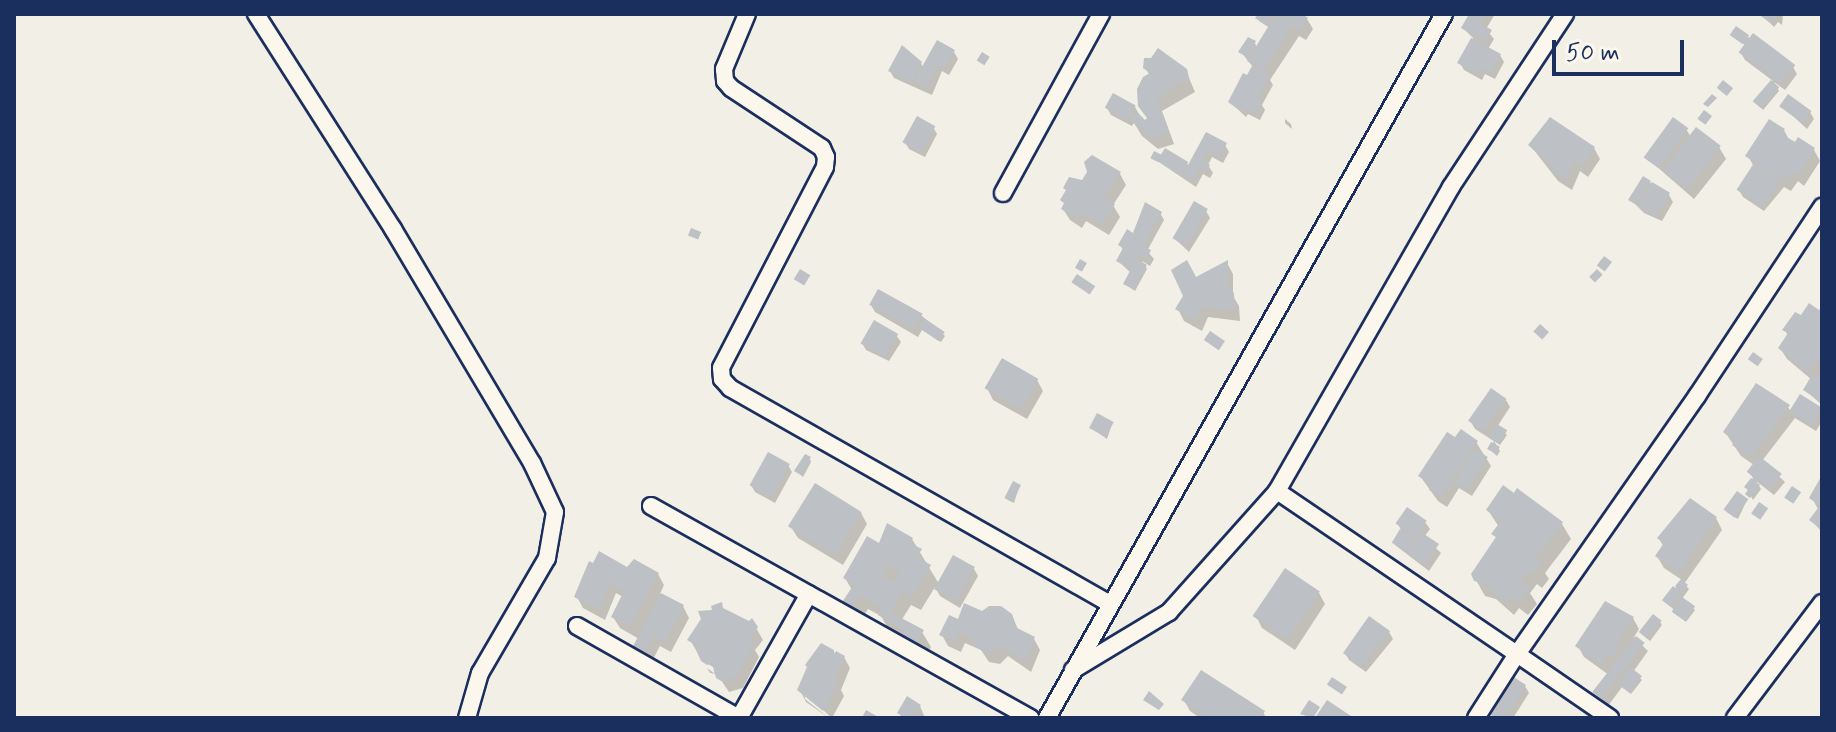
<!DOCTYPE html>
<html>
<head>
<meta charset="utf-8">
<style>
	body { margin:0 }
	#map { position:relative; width:1836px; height:732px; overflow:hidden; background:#f2efe6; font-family:Mynerve,sans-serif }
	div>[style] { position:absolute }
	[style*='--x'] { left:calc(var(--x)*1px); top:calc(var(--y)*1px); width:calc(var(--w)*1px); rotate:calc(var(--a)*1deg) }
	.shadow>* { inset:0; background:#0003 }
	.building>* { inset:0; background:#bdc0c4; transform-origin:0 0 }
	.roads { filter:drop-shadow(2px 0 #1b2f5e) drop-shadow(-2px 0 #1b2f5e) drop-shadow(0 2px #1b2f5e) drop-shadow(0 -2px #1b2f5e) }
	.street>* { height:16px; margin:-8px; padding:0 8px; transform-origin:8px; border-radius:8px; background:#fbf7ec }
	span { translate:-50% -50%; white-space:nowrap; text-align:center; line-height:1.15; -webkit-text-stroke:8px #fbf7ec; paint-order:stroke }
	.frame { position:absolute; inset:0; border:16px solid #1b2f5e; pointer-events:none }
	.scale { position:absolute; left:1552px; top:40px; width:132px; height:36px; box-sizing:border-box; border:4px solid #1b2f5e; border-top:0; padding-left:10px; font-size:24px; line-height:28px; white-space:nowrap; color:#1b2f5e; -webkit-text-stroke:6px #fbf7ec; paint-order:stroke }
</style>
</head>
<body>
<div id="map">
	<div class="shadow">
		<i style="clip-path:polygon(1260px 14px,1304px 14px,1313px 29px,1306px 40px,1299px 36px,1270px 80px,1273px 85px,1262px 105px,1265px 110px,1260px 120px,1248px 114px,1246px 117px,1230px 102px,1253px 67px,1241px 52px,1255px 43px,1257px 48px,1270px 28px,1259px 21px)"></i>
		<i style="clip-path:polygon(1472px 14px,1495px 14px,1486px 29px,1494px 39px,1488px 49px,1500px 55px,1504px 62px,1495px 79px,1485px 74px,1482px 80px,1464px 70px,1460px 63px,1473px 38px,1463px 28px)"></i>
		<i style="clip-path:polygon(1783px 14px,1782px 25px,1778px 22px,1774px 27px,1762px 15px)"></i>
		<i style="clip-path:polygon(1732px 35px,1748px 37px,1793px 67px,1797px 74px,1785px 90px,1774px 82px,1779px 91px,1763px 110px,1755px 101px,1773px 81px,1745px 60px,1741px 53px,1746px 46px)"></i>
		<i style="clip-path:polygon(954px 52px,958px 59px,949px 75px,942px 71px,932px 95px,894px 78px,890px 71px,921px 63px,923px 68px)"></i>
		<i style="clip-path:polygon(1145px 67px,1186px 71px,1195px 92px,1162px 111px,1174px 144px,1158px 149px,1142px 136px,1134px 123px,1132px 126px,1111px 115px,1107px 108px,1135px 107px,1144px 123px,1148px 119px,1150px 76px)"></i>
		<i style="clip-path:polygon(1782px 106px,1810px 112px,1814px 119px,1807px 129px)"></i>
		<i style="clip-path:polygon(1285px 119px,1291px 124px,1292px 129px,1285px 123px)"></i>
		<i style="clip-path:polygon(933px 127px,937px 134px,925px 157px,909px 149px,905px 142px)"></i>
		<i style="clip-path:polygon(1686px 129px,1691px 137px,1719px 147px,1726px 159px,1694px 199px,1648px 159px)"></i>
		<i style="clip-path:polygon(1784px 130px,1790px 142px,1814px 150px,1820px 161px,1804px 186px,1798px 181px,1791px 191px,1784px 187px,1764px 211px,1743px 197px,1739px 190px,1754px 167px,1748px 156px)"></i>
		<i style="clip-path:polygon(1207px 135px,1225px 145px,1229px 152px,1223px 163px,1212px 157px,1208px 165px,1213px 173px,1210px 178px,1203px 174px,1196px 187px,1153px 158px,1161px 156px,1163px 160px,1187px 163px,1189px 167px)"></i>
		<i style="clip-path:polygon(1530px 145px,1594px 148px,1600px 159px,1588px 177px,1580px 171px,1572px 190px,1558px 181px)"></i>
		<i style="clip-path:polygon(1092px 157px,1120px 174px,1126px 185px,1113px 205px,1120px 217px,1109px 235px,1086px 221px,1082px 228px,1070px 220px,1063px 209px,1089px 172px)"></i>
		<i style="clip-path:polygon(1649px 182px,1669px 195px,1673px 202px,1662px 221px,1644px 213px,1631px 200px)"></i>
		<i style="clip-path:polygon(1206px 211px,1210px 218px,1189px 252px,1173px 237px)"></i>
		<i style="clip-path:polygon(1160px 213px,1164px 220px,1147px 251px,1154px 259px,1150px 266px,1142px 261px,1147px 269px,1135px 291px,1125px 284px,1131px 273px,1118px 261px,1124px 251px,1120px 245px)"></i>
		<i style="clip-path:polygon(1227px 263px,1233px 274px,1233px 296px,1239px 306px,1240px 321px,1208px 317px,1202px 331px,1184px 321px,1178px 309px,1195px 279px)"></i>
		<i style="clip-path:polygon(871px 305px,922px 316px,945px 336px,941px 342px,922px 330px,918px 337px,875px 312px)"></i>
		<i style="clip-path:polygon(1822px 310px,1822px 375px,1819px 379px,1822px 381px,1822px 405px,1805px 390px,1812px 380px,1787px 359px,1780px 348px,1788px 336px,1785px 330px,1801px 318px)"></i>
		<i style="clip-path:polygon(896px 335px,901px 342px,889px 361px,866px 350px,862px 343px)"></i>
		<i style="clip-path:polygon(1037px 380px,1043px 391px,1027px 419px,993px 400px,987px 388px)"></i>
		<i style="clip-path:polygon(1801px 397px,1820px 409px,1822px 421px,1816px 431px,1795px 418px,1762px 461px,1785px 482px,1774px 495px,1756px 481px,1761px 489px,1753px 500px,1746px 487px,1753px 478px,1749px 472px,1754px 465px,1741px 456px,1725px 432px,1788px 407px,1791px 412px)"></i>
		<i style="clip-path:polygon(1506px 400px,1510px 407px,1497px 427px,1507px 435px,1500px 445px,1494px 441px,1500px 451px,1497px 456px,1489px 449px,1494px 441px,1475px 429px,1471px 422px)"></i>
		<i style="clip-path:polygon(1112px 424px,1107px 439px,1091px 428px)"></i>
		<i style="clip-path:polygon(1455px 440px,1476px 442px,1491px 466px,1472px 496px,1459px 488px,1447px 507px,1438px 501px,1420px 476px)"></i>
		<i style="clip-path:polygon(810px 459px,811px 462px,803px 477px,796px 471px)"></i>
		<i style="clip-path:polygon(788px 465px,792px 472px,775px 503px,755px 492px,751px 485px)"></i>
		<i style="clip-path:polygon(1822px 481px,1822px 532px,1811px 520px,1819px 511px,1812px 498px)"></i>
		<i style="clip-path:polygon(1019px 487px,1014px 503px,1008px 500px,1007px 498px)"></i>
		<i style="clip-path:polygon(1517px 491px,1562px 524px,1571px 539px,1545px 573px,1549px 579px,1542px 588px,1537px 584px,1530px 593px,1537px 604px,1528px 615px,1519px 608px,1514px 615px,1496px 599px,1485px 596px,1476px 580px,1497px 539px,1494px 534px,1499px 527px,1488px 510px)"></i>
		<i style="clip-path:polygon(1747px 500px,1738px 519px,1728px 513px,1726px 510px)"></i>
		<i style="clip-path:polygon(861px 513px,867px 524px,843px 565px,798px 538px,791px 527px)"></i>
		<i style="clip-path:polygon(1716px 518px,1722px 530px,1684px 584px,1689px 589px,1682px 599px,1695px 610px,1686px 622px,1665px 601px,1682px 580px,1664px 568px,1657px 556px,1664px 547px,1659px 539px)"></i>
		<i style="clip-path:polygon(1425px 522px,1430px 529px,1424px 537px,1441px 553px,1429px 571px,1395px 545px,1401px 530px,1398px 524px)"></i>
		<i style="clip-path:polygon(912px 539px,939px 584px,974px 569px,978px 576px,960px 608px,940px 596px,935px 587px,921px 610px,911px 605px,901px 621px,922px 632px,931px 647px,922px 663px,889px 630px,881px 616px,868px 609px,858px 627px,850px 622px,852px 590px,845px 578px,880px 546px)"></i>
		<i style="clip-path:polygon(628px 569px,658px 574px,664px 585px,660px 594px,683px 606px,689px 618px,671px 652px,660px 646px,649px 667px,639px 661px,639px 639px,620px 628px,613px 617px,623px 597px,616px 593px,605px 620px,583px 608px,577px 597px)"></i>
		<i style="clip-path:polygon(1319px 593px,1325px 604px,1295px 650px,1262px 628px,1256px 616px)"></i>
		<i style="clip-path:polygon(724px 611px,750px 623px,752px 621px,763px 640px,755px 650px,759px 657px,743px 688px,729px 692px,717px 674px,710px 673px,707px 668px,714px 673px,716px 669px,702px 660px,690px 640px)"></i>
		<i style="clip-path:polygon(982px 613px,1011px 615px,1019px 631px,1034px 639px,1040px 650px,1031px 672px,1008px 656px,1000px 664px,989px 662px,981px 650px,965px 643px,961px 652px,948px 646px,942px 635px,959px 622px)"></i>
		<i style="clip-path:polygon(1633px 618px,1639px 629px,1634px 637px,1648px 651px,1633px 672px,1642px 680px,1631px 694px,1622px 687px,1608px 706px,1596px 693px,1609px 675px,1584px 657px,1578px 646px)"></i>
		<i style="clip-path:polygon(1660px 622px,1662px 625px,1650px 641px,1643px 635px,1642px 633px)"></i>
		<i style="clip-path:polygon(1389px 632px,1393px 639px,1366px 672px,1349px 660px,1345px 653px)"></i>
		<i style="clip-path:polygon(821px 647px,844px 657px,850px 668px,841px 690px,844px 696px,832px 718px,805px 694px,805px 699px,829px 718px,806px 702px,800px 690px)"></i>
		<i style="clip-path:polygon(1525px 686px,1529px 693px,1513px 718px,1494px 718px,1491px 714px)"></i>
		<i style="clip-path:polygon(1184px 700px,1263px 712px,1266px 718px,1200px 718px,1190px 711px)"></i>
		<i style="clip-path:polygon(920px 706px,925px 718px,902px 718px,899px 713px)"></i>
	</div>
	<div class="building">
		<i style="clip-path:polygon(1258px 14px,1273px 14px,1266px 25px,1255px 18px)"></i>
		<i style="clip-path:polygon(1276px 14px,1308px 17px,1300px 31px,1292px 26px,1264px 70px,1247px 61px)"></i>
		<i style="clip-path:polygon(1469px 14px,1487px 14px,1481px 24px,1492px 30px,1485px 42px,1461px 28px)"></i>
		<i style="clip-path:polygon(1758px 14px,1781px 14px,1769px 22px)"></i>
		<i style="left:1736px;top:26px;width:16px;height:11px;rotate:35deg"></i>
		<i style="left:1753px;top:33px;width:53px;height:24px;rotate:37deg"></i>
		<i style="clip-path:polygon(1248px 37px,1256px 41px,1247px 57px,1238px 52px)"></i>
		<i style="clip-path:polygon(1471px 38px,1501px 54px,1491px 73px,1481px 68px,1478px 74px,1457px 63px)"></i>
		<i style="clip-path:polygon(937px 40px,955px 50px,944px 69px,938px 65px,928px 89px,914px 81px)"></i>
		<i style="clip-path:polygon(902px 45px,922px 62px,911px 83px,888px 71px)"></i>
		<i style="clip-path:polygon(1158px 48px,1187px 69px,1190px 82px,1183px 81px,1157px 99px,1169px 132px,1150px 139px,1130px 119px,1137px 112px,1145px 120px,1147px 118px,1138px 106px,1137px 89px,1143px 77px,1150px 73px,1143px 68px,1144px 58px,1151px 58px)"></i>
		<i style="left:982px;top:52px;width:9px;height:10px;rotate:32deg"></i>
		<i style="clip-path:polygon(1252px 66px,1270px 76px,1258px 99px,1262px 101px,1255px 114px,1244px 108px,1242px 112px,1228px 102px,1243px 73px,1247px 75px)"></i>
		<i style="left:1723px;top:80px;width:13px;height:10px;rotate:39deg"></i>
		<i style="left:1771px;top:80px;width:11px;height:28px;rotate:41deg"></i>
		<i style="left:1113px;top:93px;width:26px;height:17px;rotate:29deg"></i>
		<i style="clip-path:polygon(1712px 94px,1717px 98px,1708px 107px,1703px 104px)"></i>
		<i style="left:1788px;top:94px;width:29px;height:15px;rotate:36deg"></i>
		<i style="left:1704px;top:110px;width:10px;height:11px;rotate:37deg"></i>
		<i style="left:917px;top:116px;width:21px;height:30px;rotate:29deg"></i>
		<i style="clip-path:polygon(1550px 117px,1595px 147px,1582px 167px,1574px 162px,1566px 180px,1550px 169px,1552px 166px,1528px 145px)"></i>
		<i style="left:1673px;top:117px;width:19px;height:50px;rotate:36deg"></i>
		<i style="clip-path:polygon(1769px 119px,1785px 129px,1782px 134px,1795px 142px,1798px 137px,1815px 148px,1798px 176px,1791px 172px,1785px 181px,1745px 156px)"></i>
		<i style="left:1696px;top:127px;width:31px;height:55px;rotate:37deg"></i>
		<i style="clip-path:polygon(1206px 132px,1227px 143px,1219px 158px,1208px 151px,1203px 161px,1210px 165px,1206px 172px,1199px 169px,1192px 181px,1182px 176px)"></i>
		<i style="left:1165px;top:148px;width:27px;height:15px;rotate:31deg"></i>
		<i style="left:1154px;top:151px;width:9px;height:8px;rotate:27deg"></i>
		<i style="clip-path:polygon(1092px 155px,1121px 172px,1104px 198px,1115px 204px,1102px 225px,1079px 211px,1076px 218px,1061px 209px,1064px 203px,1060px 200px,1066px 190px,1063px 188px,1069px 177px,1082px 180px,1087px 172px,1084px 162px)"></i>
		<i style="left:1754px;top:163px;width:31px;height:32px;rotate:33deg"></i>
		<i style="clip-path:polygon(1643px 176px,1651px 181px,1635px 204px,1628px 200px)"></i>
		<i style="left:1652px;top:182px;width:21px;height:28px;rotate:31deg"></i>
		<i style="left:1194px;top:201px;width:16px;height:43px;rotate:30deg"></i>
		<i style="clip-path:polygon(1145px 202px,1162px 212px,1143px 246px,1151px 250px,1146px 260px,1138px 255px,1135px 258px,1147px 265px,1133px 289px,1123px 284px,1131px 269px,1116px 261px,1123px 248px,1118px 245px,1127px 229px,1133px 233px)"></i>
		<i style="left:691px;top:228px;width:11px;height:8px;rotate:22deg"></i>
		<i style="left:1604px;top:256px;width:10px;height:12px;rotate:37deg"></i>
		<i style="left:1080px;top:259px;width:8px;height:10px;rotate:30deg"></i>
		<i style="clip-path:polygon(1187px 260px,1196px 277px,1228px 260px,1228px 288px,1234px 293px,1235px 311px,1202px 306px,1196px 321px,1175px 309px,1183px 296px,1171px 270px)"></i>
		<i style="left:800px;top:269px;width:12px;height:12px;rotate:31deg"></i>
		<i style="left:1597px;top:269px;width:8px;height:11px;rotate:45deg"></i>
		<i style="left:1077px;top:274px;width:22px;height:10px;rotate:34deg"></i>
		<i style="left:878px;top:289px;width:51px;height:18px;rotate:29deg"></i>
		<i style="clip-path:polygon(1809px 303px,1819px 310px,1822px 306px,1822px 358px,1808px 373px,1778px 348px,1788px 333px,1782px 330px,1795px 312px,1801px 315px)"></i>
		<i style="left:924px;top:318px;width:25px;height:11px;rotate:34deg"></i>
		<i style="left:874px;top:320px;width:28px;height:27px;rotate:30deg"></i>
		<i style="left:1540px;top:324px;width:12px;height:10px;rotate:42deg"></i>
		<i style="left:1210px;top:331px;width:18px;height:11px;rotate:34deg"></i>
		<i style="left:1753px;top:352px;width:12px;height:9px;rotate:35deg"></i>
		<i style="left:1002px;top:358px;width:42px;height:35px;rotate:30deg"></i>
		<i style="clip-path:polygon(1813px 373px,1822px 378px,1822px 402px,1803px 390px)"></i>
		<i style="clip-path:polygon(1756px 383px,1790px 405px,1751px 458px,1732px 445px,1735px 441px,1723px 432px)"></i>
		<i style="left:1491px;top:388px;width:19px;height:40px;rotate:35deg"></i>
		<i style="left:1800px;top:394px;width:26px;height:20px;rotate:32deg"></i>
		<i style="left:1097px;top:413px;width:19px;height:17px;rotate:28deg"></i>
		<i style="left:1497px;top:424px;width:12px;height:16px;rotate:31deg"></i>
		<i style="clip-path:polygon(1461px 429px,1478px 441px,1440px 497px,1429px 490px,1432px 485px,1418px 476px,1447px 432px,1455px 437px)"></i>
		<i style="left:1491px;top:442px;width:10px;height:8px;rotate:29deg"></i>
		<i style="left:1475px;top:449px;width:15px;height:39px;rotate:32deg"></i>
		<i style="left:768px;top:452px;width:25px;height:38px;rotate:29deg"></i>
		<i style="clip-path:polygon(805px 454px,811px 457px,801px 475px,794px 471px)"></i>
		<i style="left:1759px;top:456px;width:29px;height:20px;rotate:38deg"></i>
		<i style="clip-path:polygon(1822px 475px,1822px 507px,1809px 498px)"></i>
		<i style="clip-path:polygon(1751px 478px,1760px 485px,1750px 498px,1745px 494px,1748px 490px,1744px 487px)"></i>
		<i style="left:1013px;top:481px;width:9px;height:19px;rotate:27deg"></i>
		<i style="left:815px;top:483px;width:55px;height:51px;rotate:32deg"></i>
		<i style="clip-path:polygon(1503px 485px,1514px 493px,1517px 488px,1563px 522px,1536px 559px,1542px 563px,1533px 574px,1528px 570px,1521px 581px,1530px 587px,1519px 602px,1510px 595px,1505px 602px,1485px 584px,1474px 581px,1471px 574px,1496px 537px,1491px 534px,1501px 521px,1486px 510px)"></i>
		<i style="left:1792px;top:486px;width:11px;height:14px;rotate:34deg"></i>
		<i style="left:1737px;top:491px;width:14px;height:23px;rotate:36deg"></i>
		<i style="clip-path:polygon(1690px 498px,1717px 517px,1679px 573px,1655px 556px,1664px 543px,1657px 538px)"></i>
		<i style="left:1759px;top:502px;width:11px;height:14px;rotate:34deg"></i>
		<i style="left:1407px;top:507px;width:24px;height:20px;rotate:35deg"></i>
		<i style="clip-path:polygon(1818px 508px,1822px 511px,1822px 530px,1809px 520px)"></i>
		<i style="clip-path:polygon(evenodd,887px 523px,913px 538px,910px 543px,922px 549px,917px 557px,931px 565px,912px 597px,902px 591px,890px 612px,924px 630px,913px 649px,898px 641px,904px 630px,878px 615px,882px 608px,860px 595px,849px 613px,839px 607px,854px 584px,843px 578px,867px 536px,879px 543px,887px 523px,889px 565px,900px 571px,893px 583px,882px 577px,889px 565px)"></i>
		<i style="left:1400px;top:529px;width:17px;height:16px;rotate:31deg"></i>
		<i style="clip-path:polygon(1421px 532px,1439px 544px,1425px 565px,1407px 553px,1416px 539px,1420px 541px,1417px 538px)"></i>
		<i style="clip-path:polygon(599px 551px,627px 567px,634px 559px,659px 573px,630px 627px,611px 617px,624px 591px,609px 583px,599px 610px,574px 597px,589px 561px,593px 563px)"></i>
		<i style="left:953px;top:555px;width:25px;height:39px;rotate:29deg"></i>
		<i style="left:1285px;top:568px;width:42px;height:58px;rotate:34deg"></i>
		<i style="clip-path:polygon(1681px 579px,1688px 585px,1683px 592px,1675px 586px)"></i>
		<i style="left:1673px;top:586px;width:11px;height:18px;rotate:38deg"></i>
		<i style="clip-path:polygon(661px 593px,684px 605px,665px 642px,654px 636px,643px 657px,631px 650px)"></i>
		<i style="left:1682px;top:597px;width:16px;height:18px;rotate:35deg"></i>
		<i style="clip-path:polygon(1605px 601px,1634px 617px,1616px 644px,1620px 646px,1612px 658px,1606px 654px,1602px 665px,1575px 646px)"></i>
		<i style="clip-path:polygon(722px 602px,723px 608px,749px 621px,752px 618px,758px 627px,749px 640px,754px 644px,737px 677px,721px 681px,716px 678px,712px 663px,707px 665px,701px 661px,696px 650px,699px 647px,687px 640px,701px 619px,698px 611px,712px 610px,711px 606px)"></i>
		<i style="clip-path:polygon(964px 603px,982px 611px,989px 606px,1001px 606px,1012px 614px,1017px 628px,1035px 637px,1025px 662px,1001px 646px,987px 654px,975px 646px,972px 639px,959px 633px,954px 642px,939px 635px,949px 615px,958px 619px)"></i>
		<i style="left:1653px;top:614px;width:11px;height:23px;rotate:38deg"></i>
		<i style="clip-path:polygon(1369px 616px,1390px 631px,1361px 666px,1343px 653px)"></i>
		<i style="left:1636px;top:636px;width:11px;height:71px;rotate:38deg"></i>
		<i style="clip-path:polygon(821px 643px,834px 650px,834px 654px,836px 651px,845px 656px,834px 680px,839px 683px,823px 711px,797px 690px,807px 667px,805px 665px)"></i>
		<i style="left:1630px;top:667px;width:15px;height:21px;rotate:37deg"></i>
		<i style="clip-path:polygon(1201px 670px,1265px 711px,1260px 718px,1209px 718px,1181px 700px)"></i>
		<i style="clip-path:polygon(1512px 676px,1526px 685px,1505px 718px,1496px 718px,1489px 714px)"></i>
		<i style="left:1332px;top:677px;width:18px;height:9px;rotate:34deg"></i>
		<i style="clip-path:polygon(1149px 691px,1164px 704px,1159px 710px,1143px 700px)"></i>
		<i style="clip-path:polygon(907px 696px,921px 705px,915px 714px,921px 718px,906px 718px,897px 713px)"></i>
		<i style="clip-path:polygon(1309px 700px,1320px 707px,1313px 718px,1300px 714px)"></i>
		<i style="clip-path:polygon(1327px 700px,1354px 718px,1315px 718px)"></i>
		<i style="clip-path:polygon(866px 710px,880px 718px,862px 718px)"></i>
	</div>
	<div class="roads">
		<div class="street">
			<i style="--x:256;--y:14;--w:255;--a:57.5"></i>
			<i style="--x:393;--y:229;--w:272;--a:59.3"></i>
			<i style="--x:532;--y:463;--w:54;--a:64.9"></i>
			<i style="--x:555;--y:512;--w:47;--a:99.9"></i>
			<i style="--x:547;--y:558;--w:133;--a:120.2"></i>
			<i style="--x:480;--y:673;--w:47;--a:106.1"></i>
			<i style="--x:747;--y:14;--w:60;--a:112.7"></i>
			<i style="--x:724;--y:69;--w:12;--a:85"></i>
			<i style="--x:725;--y:81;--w:9;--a:49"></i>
			<i style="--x:731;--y:88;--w:109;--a:33.4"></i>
			<i style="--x:822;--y:148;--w:10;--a:66"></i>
			<i style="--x:826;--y:157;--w:10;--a:96"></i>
			<i style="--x:825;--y:167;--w:226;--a:117.4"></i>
			<i style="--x:721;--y:368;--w:11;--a:85"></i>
			<i style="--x:722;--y:379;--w:12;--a:48"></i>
			<i style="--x:730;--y:388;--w:436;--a:29.6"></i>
			<i style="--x:1003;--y:193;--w:204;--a:-61.3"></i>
			<i style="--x:1277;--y:491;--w:290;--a:34.2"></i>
			<i style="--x:1517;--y:654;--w:315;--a:-55.1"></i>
			<i style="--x:1697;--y:396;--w:227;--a:-56.5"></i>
			<i style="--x:651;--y:506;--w:435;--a:29.2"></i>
			<i style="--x:577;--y:626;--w:186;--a:29.6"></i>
			<i style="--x:1073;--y:670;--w:112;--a:-31.1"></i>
			<i style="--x:1169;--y:612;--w:162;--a:-48.2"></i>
			<i style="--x:1277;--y:491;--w:350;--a:-60.2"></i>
			<i style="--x:1451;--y:187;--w:207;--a:-56.6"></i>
			<i style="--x:739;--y:718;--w:142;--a:-60.6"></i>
			<i style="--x:1047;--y:718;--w:808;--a:-60.58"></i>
			<i style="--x:1476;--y:718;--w:76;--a:-57.4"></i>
			<i style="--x:1517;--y:654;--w:113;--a:34.5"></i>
			<i style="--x:1735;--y:718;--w:144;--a:-52.9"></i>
		</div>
	</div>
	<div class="frame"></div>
	<div class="scale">50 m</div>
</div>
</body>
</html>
